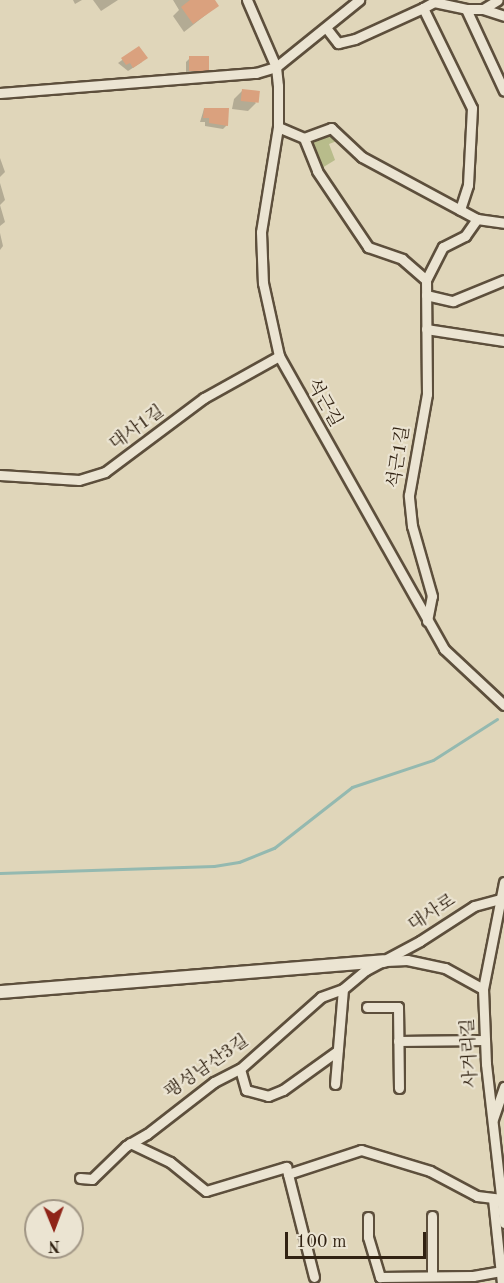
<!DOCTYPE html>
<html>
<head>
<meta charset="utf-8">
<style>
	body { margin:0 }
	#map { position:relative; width:504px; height:1283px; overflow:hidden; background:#e0d6ba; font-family:"Old Standard TT","Noto Serif KR",serif }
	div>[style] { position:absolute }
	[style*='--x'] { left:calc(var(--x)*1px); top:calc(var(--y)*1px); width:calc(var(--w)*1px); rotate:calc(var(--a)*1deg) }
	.green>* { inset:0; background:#b8bc8b }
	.shadow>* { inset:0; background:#0003 }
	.stream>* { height:3px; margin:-1.5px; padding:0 1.5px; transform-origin:1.5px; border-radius:1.5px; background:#94b9b0 }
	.building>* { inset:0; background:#daa17e; transform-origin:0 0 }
	.roads { filter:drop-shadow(2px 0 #5d4f3c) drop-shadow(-2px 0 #5d4f3c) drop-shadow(0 2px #5d4f3c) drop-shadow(0 -2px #5d4f3c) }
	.minor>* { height:9px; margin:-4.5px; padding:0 4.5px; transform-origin:4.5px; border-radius:4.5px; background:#ebe4d2 }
	.tertiary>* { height:12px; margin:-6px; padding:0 6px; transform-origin:6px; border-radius:6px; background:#ebe4d2 }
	span { translate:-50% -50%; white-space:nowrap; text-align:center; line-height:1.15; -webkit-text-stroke:4.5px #ebe4d2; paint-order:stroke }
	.street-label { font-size:18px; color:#312212 }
	.north { position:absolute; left:24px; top:1199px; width:60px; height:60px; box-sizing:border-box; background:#ebe4d2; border:2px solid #a19685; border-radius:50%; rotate:179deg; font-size:16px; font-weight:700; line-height:24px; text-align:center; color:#312212 }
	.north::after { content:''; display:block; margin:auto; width:21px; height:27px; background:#8f2418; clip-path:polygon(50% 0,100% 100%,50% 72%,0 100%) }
	.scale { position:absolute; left:285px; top:1232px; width:141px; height:27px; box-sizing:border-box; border:3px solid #312212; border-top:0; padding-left:8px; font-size:18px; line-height:21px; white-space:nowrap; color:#312212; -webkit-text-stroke:4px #ebe4d2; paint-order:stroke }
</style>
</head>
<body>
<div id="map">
	<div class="green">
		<i style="clip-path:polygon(331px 128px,345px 138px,329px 144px,335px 160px,317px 171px,304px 138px)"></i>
	</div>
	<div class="shadow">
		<i style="clip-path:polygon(73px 0,82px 0,75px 4px)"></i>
		<i style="clip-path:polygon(93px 0,118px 0,101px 11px)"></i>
		<i style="clip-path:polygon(173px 0,213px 0,217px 6px,184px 32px,173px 16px,179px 10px)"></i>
		<i style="clip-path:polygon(139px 48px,142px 62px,128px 71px,118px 63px)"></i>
		<i style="clip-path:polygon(190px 58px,208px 69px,186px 75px,186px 62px)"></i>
		<i style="clip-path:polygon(243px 90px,256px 103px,248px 111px,232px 109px,234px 99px)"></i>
		<i style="clip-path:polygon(204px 109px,227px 125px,223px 129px,205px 126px,205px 122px,200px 122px)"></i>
		<i style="clip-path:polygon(0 158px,5px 172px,0 177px)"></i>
		<i style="clip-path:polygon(0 183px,5px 200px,0 205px,5px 222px,0 226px)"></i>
		<i style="clip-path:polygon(0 233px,3px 246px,0 250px)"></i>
	</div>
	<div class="stream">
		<i style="--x:0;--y:873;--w:214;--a:-1.9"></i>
		<i style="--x:214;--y:866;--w:25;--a:-9"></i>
		<i style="--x:239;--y:862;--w:38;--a:-22"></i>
		<i style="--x:274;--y:848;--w:99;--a:-38"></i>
		<i style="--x:352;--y:787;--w:85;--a:-18.4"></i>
		<i style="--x:433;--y:760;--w:76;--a:-32.6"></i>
	</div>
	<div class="building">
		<i style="clip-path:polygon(190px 0,215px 0,219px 6px,193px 24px,181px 7px)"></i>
		<i style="clip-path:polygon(139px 46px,148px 58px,133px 68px,130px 63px,126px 65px,121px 58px)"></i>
		<i style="left:189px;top:56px;width:20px;height:15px"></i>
		<i style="left:242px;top:89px;width:18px;height:12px;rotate:6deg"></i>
		<i style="clip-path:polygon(204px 108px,229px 108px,228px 126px,209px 123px,209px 118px,203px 118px)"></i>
	</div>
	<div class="roads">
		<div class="minor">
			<i style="--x:247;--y:0;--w:73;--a:66.6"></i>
			<i style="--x:276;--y:67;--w:19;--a:84"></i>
			<i style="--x:278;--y:86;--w:41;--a:90"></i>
			<i style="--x:278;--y:127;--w:106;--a:99.2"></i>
			<i style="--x:261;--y:232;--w:51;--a:87.8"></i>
			<i style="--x:263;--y:283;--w:75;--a:77.6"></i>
			<i style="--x:279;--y:356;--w:336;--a:60.6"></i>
			<i style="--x:444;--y:649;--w:82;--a:43"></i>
			<i style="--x:423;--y:8;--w:13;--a:-29"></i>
			<i style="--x:434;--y:2;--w:33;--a:12"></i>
			<i style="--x:466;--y:9;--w:90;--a:65.1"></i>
			<i style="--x:466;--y:9;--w:17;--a:0"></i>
			<i style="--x:483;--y:9;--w:17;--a:-31"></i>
			<i style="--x:483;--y:9;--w:22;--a:18"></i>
			<i style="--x:327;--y:29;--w:18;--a:52"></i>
			<i style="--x:338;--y:43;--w:17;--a:-13"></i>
			<i style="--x:355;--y:39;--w:75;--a:-24.5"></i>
			<i style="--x:423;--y:8;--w:111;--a:63.9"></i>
			<i style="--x:472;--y:108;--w:77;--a:93"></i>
			<i style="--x:468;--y:185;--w:26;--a:108"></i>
			<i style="--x:0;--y:93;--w:257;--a:-4.5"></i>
			<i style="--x:256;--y:73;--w:21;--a:-17"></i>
			<i style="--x:276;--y:67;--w:107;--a:-38.9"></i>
			<i style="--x:278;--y:127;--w:28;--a:23"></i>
			<i style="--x:304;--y:138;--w:29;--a:-20"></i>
			<i style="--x:331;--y:128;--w:42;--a:43.1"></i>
			<i style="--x:362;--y:157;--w:131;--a:28.3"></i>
			<i style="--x:477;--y:219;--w:27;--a:8"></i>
			<i style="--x:304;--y:138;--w:35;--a:68"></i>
			<i style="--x:317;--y:171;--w:92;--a:56.1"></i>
			<i style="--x:368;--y:247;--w:36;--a:19"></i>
			<i style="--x:402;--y:259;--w:32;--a:41"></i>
			<i style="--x:426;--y:295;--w:28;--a:13"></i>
			<i style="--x:453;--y:301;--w:55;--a:-22.4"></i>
			<i style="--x:426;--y:329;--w:79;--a:8.7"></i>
			<i style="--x:0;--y:475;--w:79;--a:3.6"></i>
			<i style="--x:79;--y:480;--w:27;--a:-17"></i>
			<i style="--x:105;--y:472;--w:124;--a:-36.8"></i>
			<i style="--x:204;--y:398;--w:86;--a:-29.2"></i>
			<i style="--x:427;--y:621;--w:25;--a:-79"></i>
			<i style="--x:432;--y:596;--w:73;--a:-105.9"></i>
			<i style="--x:412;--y:526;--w:31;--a:-96"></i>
			<i style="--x:409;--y:495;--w:103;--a:-79.9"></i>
			<i style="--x:427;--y:394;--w:114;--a:-90.5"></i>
			<i style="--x:426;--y:280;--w:37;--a:-63"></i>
			<i style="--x:443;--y:247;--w:25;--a:-27"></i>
			<i style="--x:465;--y:236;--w:21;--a:-55"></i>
			<i style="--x:504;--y:882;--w:109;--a:101.1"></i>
			<i style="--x:483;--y:989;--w:75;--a:87.7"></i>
			<i style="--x:486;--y:1064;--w:160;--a:83.5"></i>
			<i style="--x:386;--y:961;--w:21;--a:-3"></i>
			<i style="--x:407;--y:960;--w:39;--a:12"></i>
			<i style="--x:445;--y:968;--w:43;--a:28.9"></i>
			<i style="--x:367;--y:1007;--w:31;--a:0"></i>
			<i style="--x:398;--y:1007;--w:81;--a:89.3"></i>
			<i style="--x:398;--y:1041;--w:87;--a:-0.7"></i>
			<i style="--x:240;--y:1069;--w:22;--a:74"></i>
			<i style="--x:246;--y:1090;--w:23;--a:15"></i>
			<i style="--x:268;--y:1096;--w:16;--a:-22"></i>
			<i style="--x:283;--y:1090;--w:67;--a:-35.8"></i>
			<i style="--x:335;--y:1084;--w:95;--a:-85.2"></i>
			<i style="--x:493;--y:1119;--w:34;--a:-71"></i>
			<i style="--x:130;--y:1143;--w:44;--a:25.4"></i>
			<i style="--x:170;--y:1162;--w:46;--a:38.9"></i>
			<i style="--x:206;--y:1191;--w:84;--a:-16.7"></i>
			<i style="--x:286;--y:1167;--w:7;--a:74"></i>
			<i style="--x:80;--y:1178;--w:12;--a:5"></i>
			<i style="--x:92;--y:1179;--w:47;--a:-44.1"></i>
			<i style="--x:126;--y:1146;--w:24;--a:-30"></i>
			<i style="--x:147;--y:1134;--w:85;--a:-37.8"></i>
			<i style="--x:214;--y:1082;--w:29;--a:-27"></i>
			<i style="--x:240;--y:1069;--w:108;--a:-41.6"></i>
			<i style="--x:321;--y:997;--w:23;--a:-20"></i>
			<i style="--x:343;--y:989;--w:30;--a:-40"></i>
			<i style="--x:366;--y:970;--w:61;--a:-28.2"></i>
			<i style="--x:420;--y:941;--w:64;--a:-32.9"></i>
			<i style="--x:474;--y:906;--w:27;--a:-15"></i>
			<i style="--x:493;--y:1199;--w:84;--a:83.9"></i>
			<i style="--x:432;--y:1216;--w:60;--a:90"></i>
			<i style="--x:368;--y:1217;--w:20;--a:90"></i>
			<i style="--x:368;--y:1237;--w:42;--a:73.3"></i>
			<i style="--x:380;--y:1277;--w:93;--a:-0.6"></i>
			<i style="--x:473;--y:1276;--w:28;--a:-10"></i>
			<i style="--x:314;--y:1277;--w:106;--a:-104.2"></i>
			<i style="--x:288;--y:1174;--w:77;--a:-18.2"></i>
			<i style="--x:361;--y:1150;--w:72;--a:16.9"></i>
			<i style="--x:430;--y:1171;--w:53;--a:28"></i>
			<i style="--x:477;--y:1196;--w:25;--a:7"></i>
		</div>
		<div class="tertiary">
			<i style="--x:0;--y:992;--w:385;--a:-4.6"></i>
		</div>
	</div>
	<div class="street-label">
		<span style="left:324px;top:403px;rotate:61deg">석근길</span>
		<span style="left:137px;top:428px;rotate:-36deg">대사1길</span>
		<span style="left:399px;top:457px;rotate:-81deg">석근1길</span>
		<span style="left:432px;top:913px;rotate:-33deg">대사로</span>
		<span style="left:470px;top:1053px;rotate:-93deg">사거리길</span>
		<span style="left:207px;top:1067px;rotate:-35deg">팽성남산3길</span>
	</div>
	<div class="north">N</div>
	<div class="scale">100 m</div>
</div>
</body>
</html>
